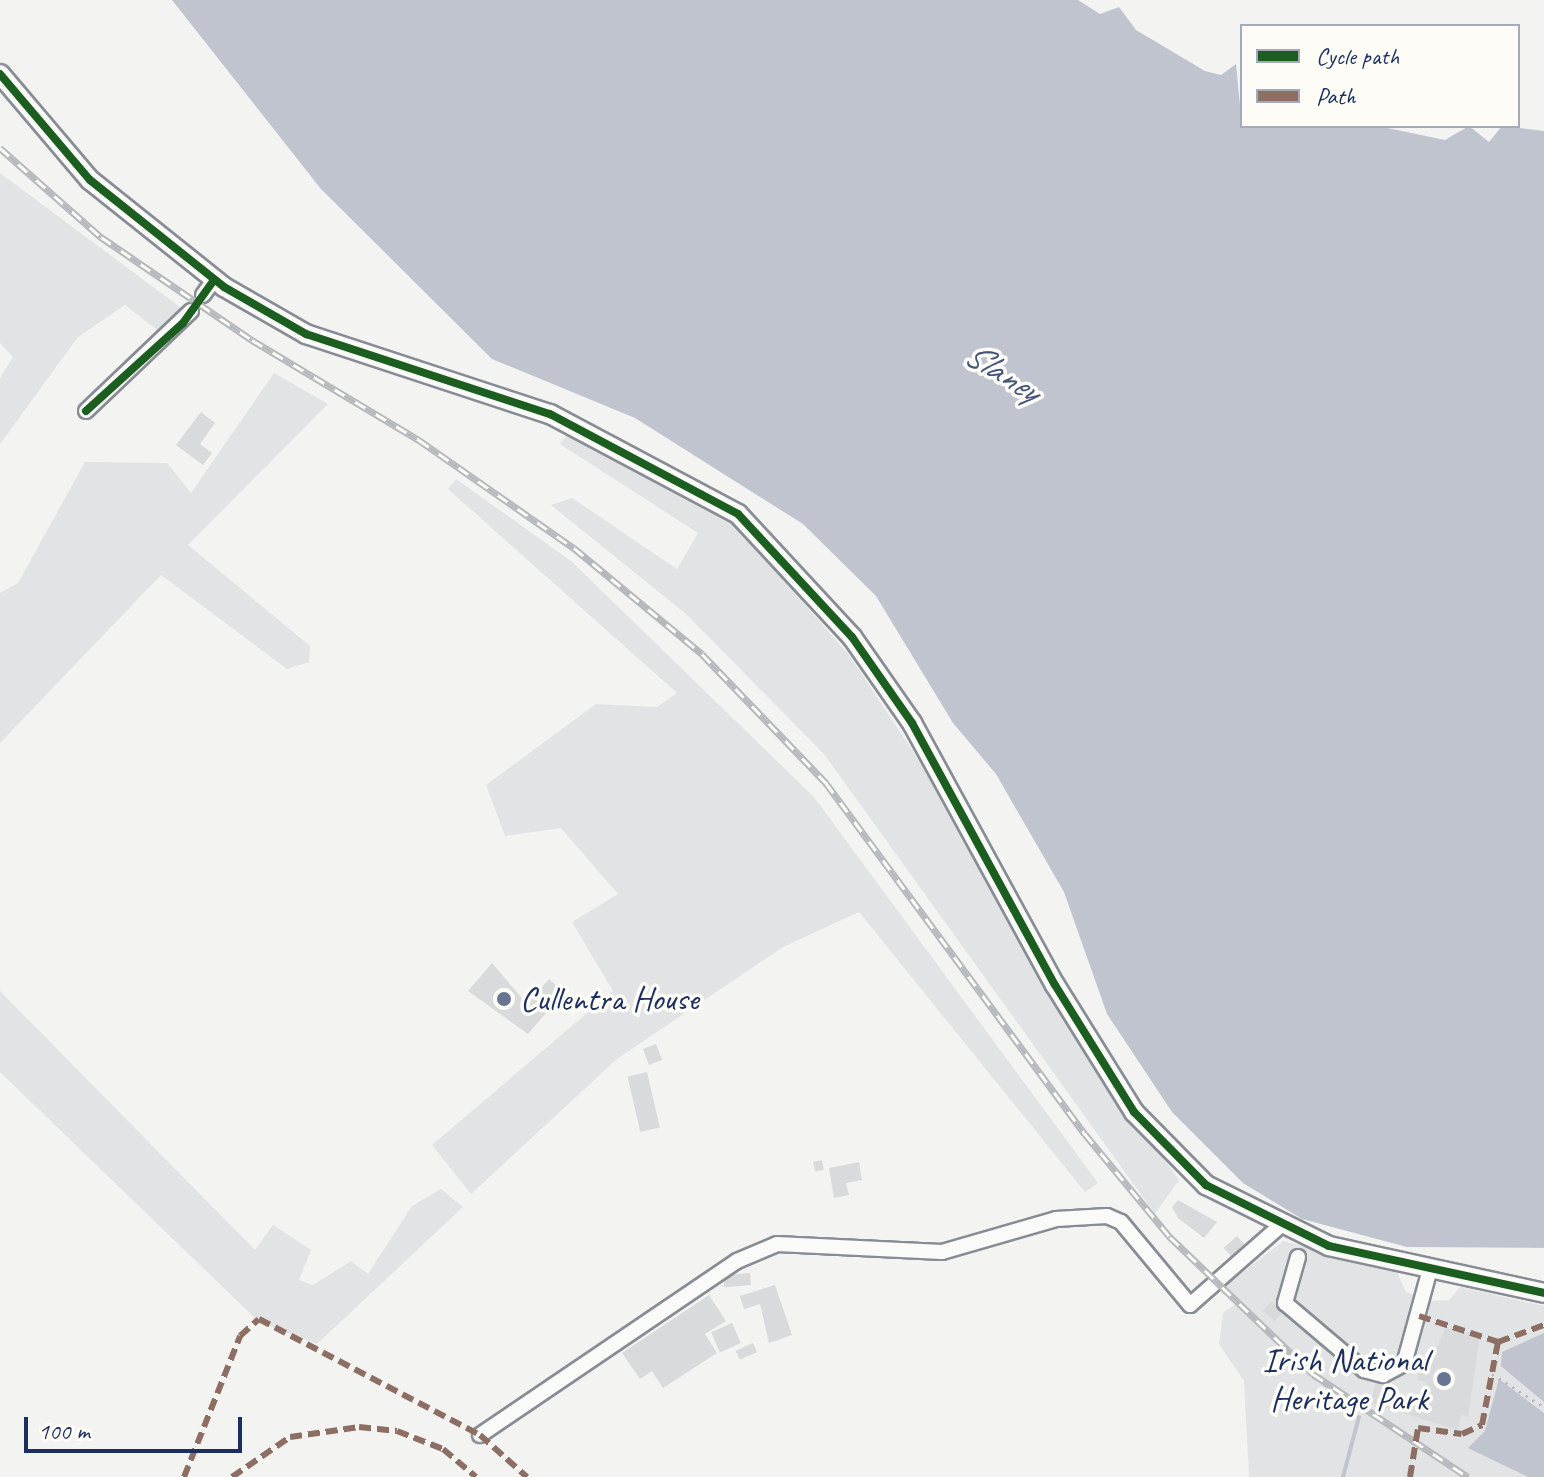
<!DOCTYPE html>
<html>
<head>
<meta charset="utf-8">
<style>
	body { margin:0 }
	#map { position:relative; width:1544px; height:1477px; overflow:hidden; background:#f3f3f2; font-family:Caveat,sans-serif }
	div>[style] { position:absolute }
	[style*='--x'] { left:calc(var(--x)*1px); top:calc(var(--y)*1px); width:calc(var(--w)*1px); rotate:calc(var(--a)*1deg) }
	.green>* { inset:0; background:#e2e3e5 }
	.water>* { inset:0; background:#c0c4ce }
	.stream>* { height:4px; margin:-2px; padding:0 2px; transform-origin:2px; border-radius:2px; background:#c0c4ce }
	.building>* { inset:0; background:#d9dadb; transform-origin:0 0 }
	.path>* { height:3px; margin-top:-1.5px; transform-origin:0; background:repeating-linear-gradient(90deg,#b5b8bc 0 2px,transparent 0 8px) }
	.roads { filter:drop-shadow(2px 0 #888c94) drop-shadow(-2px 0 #888c94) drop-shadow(0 2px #888c94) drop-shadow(0 -2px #888c94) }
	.minor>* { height:14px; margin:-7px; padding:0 7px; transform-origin:7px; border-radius:7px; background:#fafaf8 }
	.major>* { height:18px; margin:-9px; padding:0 9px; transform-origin:9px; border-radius:9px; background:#fafaf8 }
	.rail>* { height:7px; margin-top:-3.5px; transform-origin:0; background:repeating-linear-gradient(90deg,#fdfcf7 0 12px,#b5b8bc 0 24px); box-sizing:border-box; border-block:2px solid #b5b8bc }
	.quiet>* { height:6px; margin-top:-3px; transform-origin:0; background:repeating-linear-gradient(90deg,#8d6e63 0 12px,transparent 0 18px) }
	.cycleway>* { height:8px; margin:-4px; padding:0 4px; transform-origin:4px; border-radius:4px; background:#1b5e20 }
	.dots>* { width:22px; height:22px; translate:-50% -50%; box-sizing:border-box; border:4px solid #fdfcf7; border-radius:50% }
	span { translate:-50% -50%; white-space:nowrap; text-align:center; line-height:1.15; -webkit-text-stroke:7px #fdfcf7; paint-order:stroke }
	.poi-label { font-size:34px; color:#1b2f5e }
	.left { translate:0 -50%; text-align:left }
	.right { translate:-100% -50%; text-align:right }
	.water-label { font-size:36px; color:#46567b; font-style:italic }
	.legend { position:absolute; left:1240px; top:24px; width:280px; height:104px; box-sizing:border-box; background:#fdfcf7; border:2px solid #a3aaba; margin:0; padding:10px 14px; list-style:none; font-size:24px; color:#1b2f5e }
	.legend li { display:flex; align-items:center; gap:16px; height:40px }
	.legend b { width:40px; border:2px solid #a3aaba }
	.scale { position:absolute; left:24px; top:1417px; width:218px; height:36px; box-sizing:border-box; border:4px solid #1b2f5e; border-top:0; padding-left:10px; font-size:24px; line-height:28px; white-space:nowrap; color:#1b2f5e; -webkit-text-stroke:6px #fdfcf7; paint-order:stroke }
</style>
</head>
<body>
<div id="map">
	<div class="green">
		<i style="clip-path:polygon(0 173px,184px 310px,161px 333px,125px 305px,78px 337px,0 444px,0 378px,13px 357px,0 343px)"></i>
		<i style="clip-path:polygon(274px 373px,328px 404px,188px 545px,310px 646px,309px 662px,287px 669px,161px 575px,0 743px,0 593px,18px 583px,85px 462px,167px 463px,191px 493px)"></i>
		<i style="clip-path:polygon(570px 431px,734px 523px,849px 655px,948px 804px,1055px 1006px,1179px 1180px,1155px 1214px,824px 754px,686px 614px,551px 505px,572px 498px,677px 569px,698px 533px,560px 444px)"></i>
		<i style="clip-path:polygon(456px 479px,571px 561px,814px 797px,1098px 1183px,1085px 1192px,859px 912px,783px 947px,617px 1059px,471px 1194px,432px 1145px,613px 991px,572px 922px,618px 894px,561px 828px,505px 836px,486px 785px,596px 704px,657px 707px,677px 693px,448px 489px)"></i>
		<i style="clip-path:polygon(0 991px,255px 1250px,273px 1225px,311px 1250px,299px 1280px,313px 1285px,351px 1261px,368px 1274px,412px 1206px,441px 1189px,463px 1207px,317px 1344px,259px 1322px,0 1072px)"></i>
		<i style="clip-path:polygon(1283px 1241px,1396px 1270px,1406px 1292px,1431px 1301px,1449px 1300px,1460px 1287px,1544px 1306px,1544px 1477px,1249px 1477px,1244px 1381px,1219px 1344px,1223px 1313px,1238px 1302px,1224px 1287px)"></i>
	</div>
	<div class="water">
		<i style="clip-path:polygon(172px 0,1078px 0,1100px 14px,1119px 7px,1136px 30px,1205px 71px,1221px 75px,1236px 64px,1242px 126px,1378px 126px,1445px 140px,1469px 126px,1489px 142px,1502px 126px,1544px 131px,1544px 1248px,1407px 1247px,1302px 1219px,1243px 1183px,1172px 1112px,1107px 1014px,1064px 892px,996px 774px,953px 723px,876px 596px,803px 524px,635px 418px,492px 359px,321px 189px)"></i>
		<i style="clip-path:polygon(1544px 1333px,1544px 1402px,1501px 1366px,1502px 1352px)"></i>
		<i style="clip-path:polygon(1499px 1379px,1544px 1413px,1544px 1477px,1528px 1477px,1468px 1448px,1485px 1431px)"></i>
	</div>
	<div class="stream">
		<i style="--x:1343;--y:1477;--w:62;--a:-75.1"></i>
	</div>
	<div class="building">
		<i style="clip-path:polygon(201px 412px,215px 423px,200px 444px,212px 453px,203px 465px,176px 445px)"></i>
		<i style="clip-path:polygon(492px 963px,527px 1004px,549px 979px,564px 992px,528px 1034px,468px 991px)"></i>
		<i style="left:656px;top:1044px;width:17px;height:14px;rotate:69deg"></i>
		<i style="left:647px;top:1072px;width:57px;height:20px;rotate:77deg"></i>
		<i style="left:822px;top:1160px;width:10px;height:9px;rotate:79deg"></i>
		<i style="clip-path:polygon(859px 1162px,862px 1180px,846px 1183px,849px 1195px,834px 1198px,829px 1168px)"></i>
		<i style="clip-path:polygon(1178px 1200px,1217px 1222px,1204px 1238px,1178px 1218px,1172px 1207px)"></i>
		<i style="left:1237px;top:1236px;width:12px;height:18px;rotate:48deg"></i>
		<i style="left:750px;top:1273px;width:12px;height:27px;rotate:85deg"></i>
		<i style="clip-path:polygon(775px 1285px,792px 1335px,769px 1343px,760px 1304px,744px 1309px,740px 1296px)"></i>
		<i style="clip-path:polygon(709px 1295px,726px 1321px,705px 1334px,717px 1353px,663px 1388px,652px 1371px,640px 1379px,622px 1353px)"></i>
		<i style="left:1271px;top:1301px;width:16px;height:13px;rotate:40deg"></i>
		<i style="left:732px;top:1323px;width:22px;height:23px;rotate:66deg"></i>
		<i style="clip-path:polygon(1445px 1328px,1480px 1335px,1468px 1417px,1461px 1415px,1458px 1430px,1371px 1403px,1375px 1384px,1396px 1388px,1393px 1399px,1422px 1406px,1427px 1382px,1417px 1380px,1421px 1364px,1429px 1366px)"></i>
		<i style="left:753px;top:1343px;width:10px;height:19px;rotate:66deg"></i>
	</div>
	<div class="path">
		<i style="--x:1492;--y:1374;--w:62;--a:32.4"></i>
	</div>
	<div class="roads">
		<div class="minor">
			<i style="--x:203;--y:295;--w:19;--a:-54"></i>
			<i style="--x:86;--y:411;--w:145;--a:-43.6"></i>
			<i style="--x:1298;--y:1257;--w:48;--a:105.8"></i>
			<i style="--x:1285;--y:1303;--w:104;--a:40.3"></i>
			<i style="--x:1364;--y:1370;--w:20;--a:15"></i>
			<i style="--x:1383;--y:1375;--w:24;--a:-28"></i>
			<i style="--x:1404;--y:1364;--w:98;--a:-74.7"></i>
			<i style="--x:480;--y:1435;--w:310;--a:-34.1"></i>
			<i style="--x:737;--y:1261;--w:43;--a:-23"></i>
			<i style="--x:777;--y:1244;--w:165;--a:2.8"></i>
			<i style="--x:942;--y:1252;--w:119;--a:-16.1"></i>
			<i style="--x:1056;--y:1219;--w:51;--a:-3.4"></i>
			<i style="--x:1107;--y:1216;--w:15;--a:23"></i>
			<i style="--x:1121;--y:1222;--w:108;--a:50.3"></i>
			<i style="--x:1190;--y:1305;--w:121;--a:-41.3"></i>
		</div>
		<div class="major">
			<i style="--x:0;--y:74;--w:139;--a:49.7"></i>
			<i style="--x:90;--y:180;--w:171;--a:38.6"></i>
			<i style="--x:224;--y:287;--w:95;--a:29.8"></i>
			<i style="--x:306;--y:334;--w:257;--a:18.2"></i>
			<i style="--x:550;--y:414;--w:213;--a:28"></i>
			<i style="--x:738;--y:514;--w:168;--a:47.2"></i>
			<i style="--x:852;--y:637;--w:105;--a:55.1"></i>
			<i style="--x:912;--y:723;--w:298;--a:61.4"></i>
			<i style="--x:1055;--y:985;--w:150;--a:58.1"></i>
			<i style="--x:1134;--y:1112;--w:103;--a:45.4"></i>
			<i style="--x:1206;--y:1185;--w:137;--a:26.4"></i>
			<i style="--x:1329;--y:1246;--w:220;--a:12.3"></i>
		</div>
	</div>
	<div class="rail">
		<i style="--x:0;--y:148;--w:135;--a:41.4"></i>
		<i style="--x:101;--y:237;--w:183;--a:34.3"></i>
		<i style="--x:252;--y:340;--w:195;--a:30.9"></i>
		<i style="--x:419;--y:440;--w:189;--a:34.9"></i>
		<i style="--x:574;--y:548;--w:166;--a:39.6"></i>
		<i style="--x:702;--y:654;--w:179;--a:46.1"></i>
		<i style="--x:826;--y:783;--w:436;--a:53.6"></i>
		<i style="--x:1085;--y:1134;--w:134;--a:50.5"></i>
		<i style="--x:1170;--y:1237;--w:198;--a:43.8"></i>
		<i style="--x:1313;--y:1374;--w:186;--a:33.6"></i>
	</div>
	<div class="quiet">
		<i style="--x:1419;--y:1316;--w:83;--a:18.2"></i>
		<i style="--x:1498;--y:1342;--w:49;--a:-20.3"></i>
		<i style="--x:184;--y:1477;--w:152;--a:-68.3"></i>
		<i style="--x:240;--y:1336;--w:25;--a:-42"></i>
		<i style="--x:259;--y:1319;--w:250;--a:27.7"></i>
		<i style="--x:480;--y:1435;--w:63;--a:41.8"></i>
		<i style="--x:232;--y:1477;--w:70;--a:-34.6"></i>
		<i style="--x:290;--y:1437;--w:70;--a:-8.2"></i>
		<i style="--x:359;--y:1427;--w:38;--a:6"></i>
		<i style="--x:397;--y:1431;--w:49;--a:21.4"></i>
		<i style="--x:443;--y:1449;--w:43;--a:40.3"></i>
		<i style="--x:1410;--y:1477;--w:50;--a:-80.7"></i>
		<i style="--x:1418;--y:1428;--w:44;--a:7.8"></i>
		<i style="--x:1462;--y:1434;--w:22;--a:-24"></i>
		<i style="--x:1482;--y:1425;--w:85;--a:-79.1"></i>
	</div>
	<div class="cycleway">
		<i style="--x:0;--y:74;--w:139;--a:49.7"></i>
		<i style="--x:90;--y:180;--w:171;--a:38.6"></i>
		<i style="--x:224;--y:287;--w:95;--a:29.8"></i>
		<i style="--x:306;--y:334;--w:257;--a:18.2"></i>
		<i style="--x:550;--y:414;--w:213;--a:28"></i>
		<i style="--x:738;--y:514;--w:168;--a:47.2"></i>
		<i style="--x:852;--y:637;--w:105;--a:55.1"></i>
		<i style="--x:912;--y:723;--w:298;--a:61.4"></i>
		<i style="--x:1055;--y:985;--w:150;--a:58.1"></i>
		<i style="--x:1134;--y:1112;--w:103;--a:45.4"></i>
		<i style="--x:1206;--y:1185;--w:137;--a:26.4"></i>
		<i style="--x:1329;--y:1246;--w:220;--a:12.3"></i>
		<i style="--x:86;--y:411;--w:131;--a:-42.2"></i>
		<i style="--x:183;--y:323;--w:53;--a:-54.2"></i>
	</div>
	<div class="dots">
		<i style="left:504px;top:999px;background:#677492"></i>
		<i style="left:1444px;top:1379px;background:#677492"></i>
	</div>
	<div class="poi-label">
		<span class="left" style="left:520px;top:999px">Cullentra House</span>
		<span class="right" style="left:1428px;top:1379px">Irish National<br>Heritage Park</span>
	</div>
	<div class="water-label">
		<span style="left:1002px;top:372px;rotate:32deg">Slaney</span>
	</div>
	<ul class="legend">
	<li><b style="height:10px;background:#1b5e20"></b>Cycle path</li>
	<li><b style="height:10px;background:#8d6e63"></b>Path</li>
	</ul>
	<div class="scale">100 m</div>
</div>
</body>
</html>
